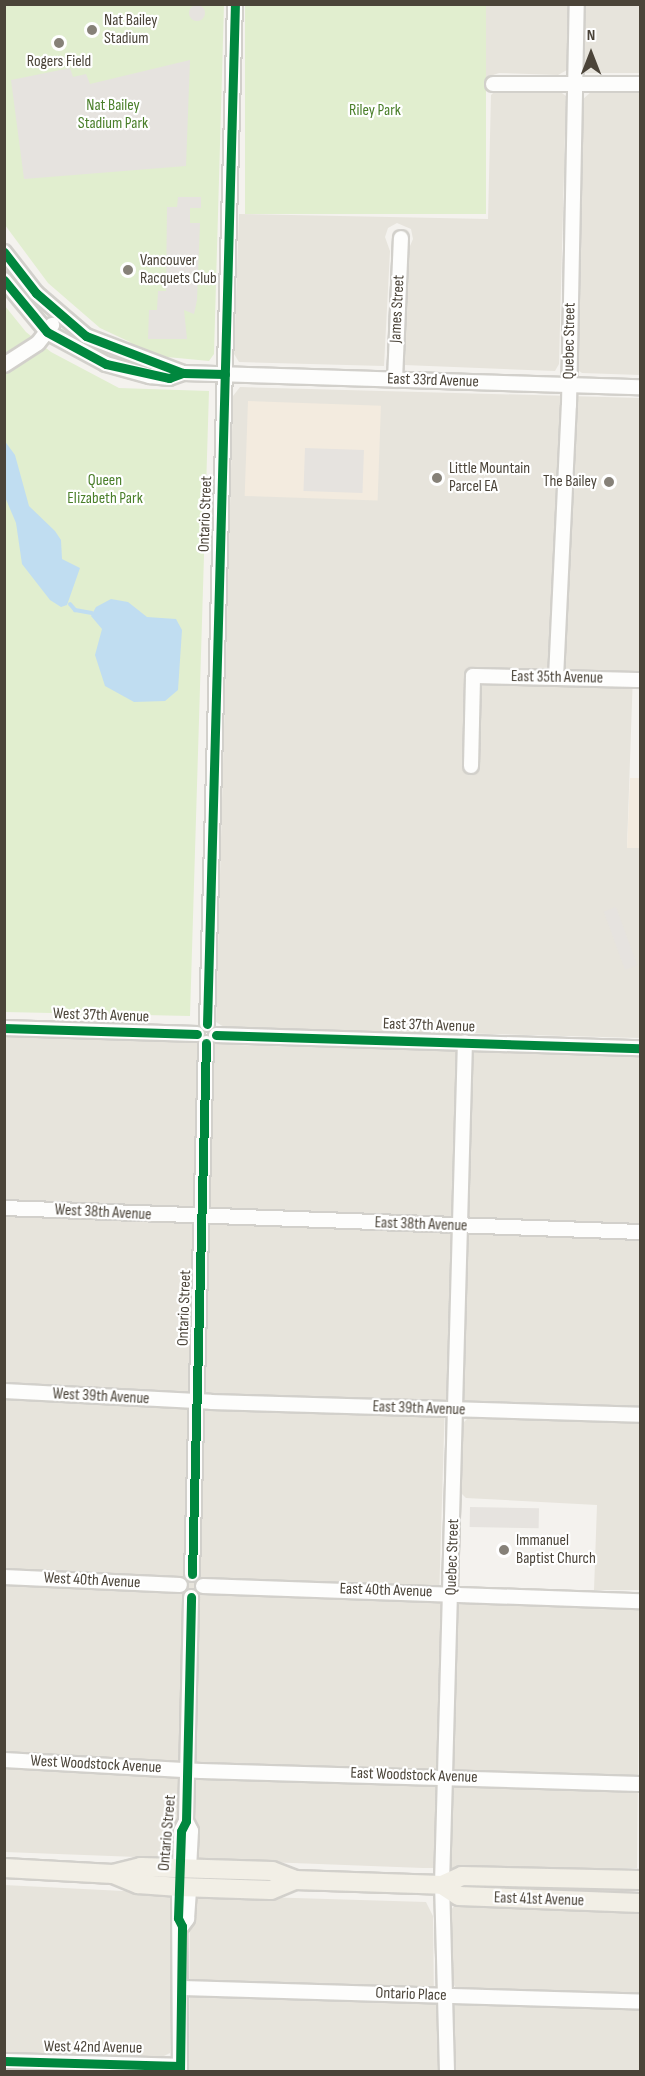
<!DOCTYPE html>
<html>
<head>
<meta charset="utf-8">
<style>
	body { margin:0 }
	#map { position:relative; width:645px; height:2076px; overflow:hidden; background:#f4f2ee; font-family:"Sofia Sans Condensed",sans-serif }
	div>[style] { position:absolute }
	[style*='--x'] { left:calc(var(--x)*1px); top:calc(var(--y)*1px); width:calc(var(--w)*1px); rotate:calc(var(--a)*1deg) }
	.residential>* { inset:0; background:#e7e4dc; transform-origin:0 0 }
	.commercial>* { inset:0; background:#f3ebdf; transform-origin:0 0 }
	.green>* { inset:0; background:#e1eecf; transform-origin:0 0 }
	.parking>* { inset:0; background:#e6e3df; transform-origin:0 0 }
	.round { border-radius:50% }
	.water>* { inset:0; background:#c0ddf1 }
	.stream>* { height:4px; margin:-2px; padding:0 2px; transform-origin:2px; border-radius:2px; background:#c0ddf1 }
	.roads { filter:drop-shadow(2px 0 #d2d0cb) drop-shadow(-2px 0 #d2d0cb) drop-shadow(0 2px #d2d0cb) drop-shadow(0 -2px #d2d0cb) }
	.minor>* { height:14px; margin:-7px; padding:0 7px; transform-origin:7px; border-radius:7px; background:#fdfdfc }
	.major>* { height:18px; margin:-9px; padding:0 9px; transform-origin:9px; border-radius:9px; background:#f2efe6 }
	.cycleway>* { height:9px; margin:-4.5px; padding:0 4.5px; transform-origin:4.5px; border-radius:4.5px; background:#00873e }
	.dots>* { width:16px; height:16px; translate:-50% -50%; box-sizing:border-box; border:3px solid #fff; border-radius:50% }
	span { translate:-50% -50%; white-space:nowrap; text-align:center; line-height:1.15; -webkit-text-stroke:4.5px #fff; paint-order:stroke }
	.poi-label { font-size:16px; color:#4b4439 }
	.left { translate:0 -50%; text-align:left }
	.right { translate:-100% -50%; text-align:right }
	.park-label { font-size:16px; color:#4a7f2a }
	.street-label { font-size:16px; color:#4b4439 }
	.frame { position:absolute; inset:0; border:6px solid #4b4439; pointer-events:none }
	.north { position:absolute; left:561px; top:24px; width:60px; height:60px; -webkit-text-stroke:4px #fff; paint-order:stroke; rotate:0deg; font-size:16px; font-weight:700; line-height:24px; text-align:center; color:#4b4439 }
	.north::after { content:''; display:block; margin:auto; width:21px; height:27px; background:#4b4439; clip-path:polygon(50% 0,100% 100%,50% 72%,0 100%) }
</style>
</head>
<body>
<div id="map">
	<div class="residential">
		<i style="clip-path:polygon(486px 5px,570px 5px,567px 70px,558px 75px,499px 73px,484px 78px)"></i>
		<i style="left:585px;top:5px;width:55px;height:68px"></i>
		<i style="clip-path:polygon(497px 89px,558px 90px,566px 96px,559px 364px,555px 371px,404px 365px,407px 253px,413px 239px,411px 229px,397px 223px,388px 228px,385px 237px,390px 251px,384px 366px,239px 362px,234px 354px,239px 214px,488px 219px,491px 95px)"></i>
		<i style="clip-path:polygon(592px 91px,640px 93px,640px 375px,582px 373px,575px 368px,582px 100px)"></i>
		<i style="clip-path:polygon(240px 387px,640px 398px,640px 673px,633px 673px,627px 847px,640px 848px,640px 1038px,224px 1027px,216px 1022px,233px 396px)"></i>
		<i style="clip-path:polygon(4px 1035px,190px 1038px,236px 1045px,621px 1056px,640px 1053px,640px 1406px,445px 1400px,439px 1600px,640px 1607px,637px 1868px,423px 1868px,5px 1852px)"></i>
		<i style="clip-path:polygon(468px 1418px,640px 1422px,640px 1590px,594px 1590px,597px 1505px,466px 1498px,461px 1493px,462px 1424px)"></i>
		<i style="clip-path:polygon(4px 1885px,163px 1893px,173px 1898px,170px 2053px,162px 2057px,5px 2053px)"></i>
		<i style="clip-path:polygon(200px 1895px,426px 1902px,433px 1916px,434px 2003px,640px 2009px,640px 2071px,189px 2072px,190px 1906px)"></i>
		<i style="clip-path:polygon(464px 1905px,640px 1913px,640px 1994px,457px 1989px,451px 1981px,449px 1913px,454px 1906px)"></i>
	</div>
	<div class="commercial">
		<i style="left:248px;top:401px;width:133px;height:95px;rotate:2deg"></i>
		<i style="clip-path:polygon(640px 754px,640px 848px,627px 848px,630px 778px,640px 778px)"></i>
	</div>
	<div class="green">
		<i style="clip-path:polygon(4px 5px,224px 5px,214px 354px,209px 361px,167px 357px,134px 349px,130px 342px,100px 328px,48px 283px,5px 225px)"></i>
		<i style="left:245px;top:5px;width:241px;height:209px"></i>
		<i style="clip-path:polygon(5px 306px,26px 332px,51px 352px,119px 388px,209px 391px,190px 1016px,5px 1012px)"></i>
	</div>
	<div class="parking">
		<i class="round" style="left:189px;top:5px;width:16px;height:16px"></i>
		<i style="clip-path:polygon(190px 60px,186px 166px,24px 179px,11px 80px,70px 68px,73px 77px,86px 74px,90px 84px)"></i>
		<i style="clip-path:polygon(178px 197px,201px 197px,201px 208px,190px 208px,190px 223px,200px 223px,197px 300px,194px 314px,184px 310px,187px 339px,148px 339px,149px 310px,157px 310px,158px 291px,166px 291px,167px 207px,177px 207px)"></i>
		<i style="left:305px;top:448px;width:59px;height:43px;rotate:2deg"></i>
		<i style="left:616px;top:907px;width:62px;height:13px;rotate:70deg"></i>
		<i style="left:470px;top:1507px;width:69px;height:20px;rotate:1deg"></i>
	</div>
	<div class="water">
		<i style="clip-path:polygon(4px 440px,15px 455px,29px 506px,55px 531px,61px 540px,62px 559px,80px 568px,67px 605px,61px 607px,50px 600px,22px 564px,16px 523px,5px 497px)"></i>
		<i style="clip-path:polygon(111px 599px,128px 602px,147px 617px,176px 619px,182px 630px,178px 690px,165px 701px,134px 702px,105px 686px,95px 655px,102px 629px,91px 616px,96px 607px)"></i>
	</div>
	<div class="stream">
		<i style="--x:70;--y:604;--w:8;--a:50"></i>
		<i style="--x:75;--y:610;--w:17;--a:10"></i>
	</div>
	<div class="roads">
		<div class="minor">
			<i style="--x:493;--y:84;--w:147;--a:0"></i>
			<i style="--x:4;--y:252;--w:52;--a:52"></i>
			<i style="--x:36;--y:293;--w:66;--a:40.7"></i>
			<i style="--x:86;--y:336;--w:104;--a:20.9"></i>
			<i style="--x:4;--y:280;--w:67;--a:50.4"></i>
			<i style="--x:47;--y:332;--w:67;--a:28.5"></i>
			<i style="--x:106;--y:364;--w:46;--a:15.3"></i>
			<i style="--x:150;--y:376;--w:19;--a:6"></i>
			<i style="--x:169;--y:378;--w:15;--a:-20"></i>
			<i style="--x:183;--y:373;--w:457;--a:1.8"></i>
			<i style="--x:4;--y:365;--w:40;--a:-32.9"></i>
			<i style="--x:38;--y:343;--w:23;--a:-52"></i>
			<i style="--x:395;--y:380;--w:142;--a:-87.6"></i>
			<i style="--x:556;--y:678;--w:273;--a:-87.3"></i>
			<i style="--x:569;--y:405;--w:401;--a:-88.9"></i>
			<i style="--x:471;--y:766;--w:90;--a:-88.7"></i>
			<i style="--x:473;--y:676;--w:167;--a:1.4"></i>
			<i style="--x:207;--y:1024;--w:1020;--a:-88.43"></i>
			<i style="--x:4;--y:1028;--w:193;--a:1.8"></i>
			<i style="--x:216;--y:1035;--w:424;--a:1.8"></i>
			<i style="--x:4;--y:1208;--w:636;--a:2.16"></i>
			<i style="--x:4;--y:1391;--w:207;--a:3"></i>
			<i style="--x:211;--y:1402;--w:429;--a:1.7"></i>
			<i style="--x:192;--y:1574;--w:531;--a:-88.49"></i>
			<i style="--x:4;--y:1577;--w:176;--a:2.6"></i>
			<i style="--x:203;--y:1586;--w:437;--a:2"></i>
			<i style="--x:4;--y:1760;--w:197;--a:3.2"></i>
			<i style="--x:201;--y:1771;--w:439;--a:1.7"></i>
			<i style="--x:186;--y:1821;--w:11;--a:63"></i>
			<i style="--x:191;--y:1831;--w:38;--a:93"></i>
			<i style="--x:180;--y:1868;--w:37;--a:-88"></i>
			<i style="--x:181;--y:1831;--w:11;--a:-63"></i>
			<i style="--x:186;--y:1821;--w:224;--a:-88.7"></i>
			<i style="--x:179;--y:1887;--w:185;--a:89.7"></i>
			<i style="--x:182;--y:1926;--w:9;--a:-54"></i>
			<i style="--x:187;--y:1919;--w:32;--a:-86"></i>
			<i style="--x:181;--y:1988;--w:459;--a:1.7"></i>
			<i style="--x:4;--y:2061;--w:176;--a:1.6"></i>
			<i style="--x:447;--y:2072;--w:187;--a:-91.5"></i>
			<i style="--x:442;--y:1885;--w:843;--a:-88.44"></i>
		</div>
		<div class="major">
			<i style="--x:4;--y:1868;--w:109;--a:3.2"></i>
			<i style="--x:113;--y:1874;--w:29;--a:-14"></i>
			<i style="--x:141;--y:1867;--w:131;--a:1.7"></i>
			<i style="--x:272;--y:1871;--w:25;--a:21"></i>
			<i style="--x:295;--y:1880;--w:147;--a:1.9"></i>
			<i style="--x:442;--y:1885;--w:22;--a:-24"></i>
			<i style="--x:462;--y:1876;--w:178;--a:1.3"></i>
			<i style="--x:113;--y:1874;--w:27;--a:22"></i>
			<i style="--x:138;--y:1884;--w:41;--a:4.2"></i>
			<i style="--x:179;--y:1887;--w:92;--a:1.9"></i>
			<i style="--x:271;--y:1890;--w:26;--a:-23"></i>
			<i style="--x:442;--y:1885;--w:20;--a:33"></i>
			<i style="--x:459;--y:1896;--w:181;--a:2.2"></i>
		</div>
	</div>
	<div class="cycleway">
		<i style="--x:4;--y:252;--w:52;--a:52"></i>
		<i style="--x:36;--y:293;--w:66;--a:40.7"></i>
		<i style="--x:86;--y:336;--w:104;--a:20.9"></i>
		<i style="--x:4;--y:280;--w:67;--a:50.4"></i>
		<i style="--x:47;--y:332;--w:67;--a:28.5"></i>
		<i style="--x:106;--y:364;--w:65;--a:12.5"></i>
		<i style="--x:169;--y:378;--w:15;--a:-20"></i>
		<i style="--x:183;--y:373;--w:42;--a:1.4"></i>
		<i style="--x:207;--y:1024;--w:1020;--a:-88.43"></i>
		<i style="--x:4;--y:1028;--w:193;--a:1.8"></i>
		<i style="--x:216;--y:1035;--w:424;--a:1.8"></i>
		<i style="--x:192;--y:1574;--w:531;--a:-88.49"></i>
		<i style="--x:4;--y:2061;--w:176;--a:1.6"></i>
		<i style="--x:180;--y:2072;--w:146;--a:-89.2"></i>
		<i style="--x:182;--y:1926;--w:9;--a:-117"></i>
		<i style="--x:178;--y:1918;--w:87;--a:-88"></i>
		<i style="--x:181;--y:1831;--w:11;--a:-63"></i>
		<i style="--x:186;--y:1821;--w:224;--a:-88.7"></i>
	</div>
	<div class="dots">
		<i style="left:92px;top:30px;background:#868178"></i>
		<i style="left:59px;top:43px;background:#868178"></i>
		<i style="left:128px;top:270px;background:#868178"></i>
		<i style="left:437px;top:478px;background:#868178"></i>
		<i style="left:609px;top:482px;background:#868178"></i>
		<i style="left:504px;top:1550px;background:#868178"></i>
	</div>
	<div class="poi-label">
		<span class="left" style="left:104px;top:30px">Nat Bailey<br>Stadium</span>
		<span style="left:59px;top:62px">Rogers Field</span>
		<span class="left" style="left:140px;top:270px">Vancouver<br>Racquets Club</span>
		<span class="left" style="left:449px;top:478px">Little Mountain<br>Parcel EA</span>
		<span class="right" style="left:597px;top:482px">The Bailey</span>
		<span class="left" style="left:516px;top:1550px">Immanuel<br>Baptist Church</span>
	</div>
	<div class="park-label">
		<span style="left:113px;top:115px">Nat Bailey<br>Stadium Park</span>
		<span style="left:375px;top:111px">Riley Park</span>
		<span style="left:105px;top:490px">Queen<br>Elizabeth Park</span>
	</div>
	<div class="street-label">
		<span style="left:398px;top:309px;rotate:-87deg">James Street</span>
		<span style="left:570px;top:341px;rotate:-89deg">Quebec Street</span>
		<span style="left:433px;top:381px;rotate:2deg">East 33rd Avenue</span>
		<span style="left:206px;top:514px;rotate:-88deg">Ontario Street</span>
		<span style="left:557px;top:678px;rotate:1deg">East 35th Avenue</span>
		<span style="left:101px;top:1016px;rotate:2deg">West 37th Avenue</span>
		<span style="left:429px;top:1026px;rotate:2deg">East 37th Avenue</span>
		<span style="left:103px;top:1213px;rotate:3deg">West 38th Avenue</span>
		<span style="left:421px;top:1225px;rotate:2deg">East 38th Avenue</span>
		<span style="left:185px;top:1308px;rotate:-88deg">Ontario Street</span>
		<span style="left:101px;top:1397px;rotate:3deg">West 39th Avenue</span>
		<span style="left:419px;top:1409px;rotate:2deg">East 39th Avenue</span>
		<span style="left:453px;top:1557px;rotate:-88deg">Quebec Street</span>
		<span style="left:92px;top:1581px;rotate:3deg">West 40th Avenue</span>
		<span style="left:386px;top:1591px;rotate:2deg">East 40th Avenue</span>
		<span style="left:96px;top:1765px;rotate:3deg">West Woodstock Avenue</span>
		<span style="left:414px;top:1776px;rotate:2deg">East Woodstock Avenue</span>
		<span style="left:168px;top:1833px;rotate:-85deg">Ontario Street</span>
		<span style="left:539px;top:1900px;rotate:2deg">East 41st Avenue</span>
		<span style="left:411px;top:1995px;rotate:2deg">Ontario Place</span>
		<span style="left:93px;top:2048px;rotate:1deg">West 42nd Avenue</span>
	</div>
	<div class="frame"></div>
	<div class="north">N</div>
</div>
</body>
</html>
